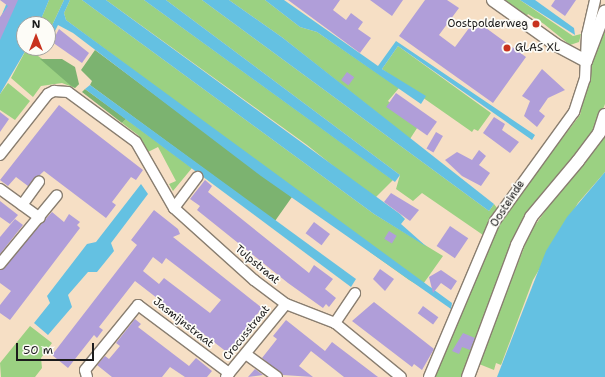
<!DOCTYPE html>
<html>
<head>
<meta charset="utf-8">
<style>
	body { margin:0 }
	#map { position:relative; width:605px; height:377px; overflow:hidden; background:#f6dfc5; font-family:"Shantell Sans",sans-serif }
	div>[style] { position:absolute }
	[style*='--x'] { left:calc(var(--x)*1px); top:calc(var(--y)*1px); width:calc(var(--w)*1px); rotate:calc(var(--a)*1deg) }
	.green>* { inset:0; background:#9bd182 }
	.forest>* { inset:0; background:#7cb370 }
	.water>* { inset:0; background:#64c1e2 }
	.building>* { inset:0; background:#b09ed9; transform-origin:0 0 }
	.roads { filter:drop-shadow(1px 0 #897e70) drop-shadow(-1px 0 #897e70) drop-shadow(0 1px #897e70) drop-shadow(0 -1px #897e70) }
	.minor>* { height:10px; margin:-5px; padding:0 5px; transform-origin:5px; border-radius:5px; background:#fff }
	.tertiary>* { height:12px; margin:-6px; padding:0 6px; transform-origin:6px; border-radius:6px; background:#fff }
	.dots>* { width:11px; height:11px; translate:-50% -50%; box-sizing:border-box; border:2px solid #fdfcf7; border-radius:50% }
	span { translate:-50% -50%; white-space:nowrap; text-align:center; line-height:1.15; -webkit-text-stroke:3.5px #fdfcf7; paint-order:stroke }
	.poi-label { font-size:11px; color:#1c1c1c }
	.right { translate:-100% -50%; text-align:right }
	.left { translate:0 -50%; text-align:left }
	.street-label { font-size:11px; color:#1c1c1c }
	.north { position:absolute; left:16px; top:16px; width:40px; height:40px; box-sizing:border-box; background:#fdfcf7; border:1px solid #a3a29f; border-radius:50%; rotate:0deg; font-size:11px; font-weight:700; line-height:16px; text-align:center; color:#1c1c1c }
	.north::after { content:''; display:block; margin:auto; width:14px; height:18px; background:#c8321e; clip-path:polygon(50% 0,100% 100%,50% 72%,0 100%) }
	.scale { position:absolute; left:16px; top:343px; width:78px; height:18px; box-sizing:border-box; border:2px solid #1c1c1c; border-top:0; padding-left:5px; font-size:12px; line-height:14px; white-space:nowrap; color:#1c1c1c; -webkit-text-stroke:3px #fdfcf7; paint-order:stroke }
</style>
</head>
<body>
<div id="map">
	<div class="green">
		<i style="clip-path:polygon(49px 0,64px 0,48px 34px,48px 24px,39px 24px)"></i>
		<i style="clip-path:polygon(70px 0,82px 0,374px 214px,443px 256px,421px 287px,409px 280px,370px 252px,372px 248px,66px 20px,64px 13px)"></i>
		<i style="clip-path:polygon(106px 0,144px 0,393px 180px,376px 197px,371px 196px,307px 145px)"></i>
		<i style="clip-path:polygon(166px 0,202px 0,489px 211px,494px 204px,497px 208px,483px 235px,422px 193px,413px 201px,396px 189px,400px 175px)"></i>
		<i style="clip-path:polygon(229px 0,265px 0,300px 27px,317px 32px,399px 88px,388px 101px,419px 125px,410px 139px,283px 38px)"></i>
		<i style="clip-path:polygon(501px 0,520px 0,573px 36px,581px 34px,579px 42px,570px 45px,544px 24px,528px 14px,525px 18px)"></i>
		<i style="clip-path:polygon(605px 23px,605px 104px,596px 127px,542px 197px,461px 377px,435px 377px,503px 216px,580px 115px,592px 62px)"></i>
		<i style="clip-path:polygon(398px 46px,491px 113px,478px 131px,474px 129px,472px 132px,382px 69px)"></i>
		<i style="clip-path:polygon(27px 48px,41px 48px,38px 56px,79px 84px,75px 88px,62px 83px,41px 86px,33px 97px,11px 78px)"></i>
		<i style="clip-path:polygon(8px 83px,30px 101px,15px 120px,0 110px,0 94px)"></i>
		<i style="clip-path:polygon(126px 119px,192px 168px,173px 191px,169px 184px,176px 181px,158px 147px,148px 152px,138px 135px,122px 123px)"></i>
		<i style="clip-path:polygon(605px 129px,605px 172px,578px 203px,533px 280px,501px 365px,496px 363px,494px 370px,479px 364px,530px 232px)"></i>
		<i style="clip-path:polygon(30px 326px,52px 343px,41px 358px,42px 368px,35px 377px,1px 377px,0 363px)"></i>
	</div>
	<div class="forest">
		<i style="clip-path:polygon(95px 50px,292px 197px,275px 221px,90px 85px,92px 81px,81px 70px)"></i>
		<i style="clip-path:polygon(40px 59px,62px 59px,75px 67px,79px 84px,75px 88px,70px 85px)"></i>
		<i style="clip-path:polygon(85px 89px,126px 119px,122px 123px,82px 92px)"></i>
	</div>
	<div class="water">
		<i style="clip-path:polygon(8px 0,49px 0,39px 24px,24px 24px,27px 48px,0 94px,0 19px)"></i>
		<i style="clip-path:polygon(64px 0,70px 0,64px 13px,66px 20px,452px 303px,451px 309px,261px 176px,73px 33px,58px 25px,48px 45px,48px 34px)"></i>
		<i style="clip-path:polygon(82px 0,106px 0,400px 214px,405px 219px,401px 224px,427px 247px,374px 214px)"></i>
		<i style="clip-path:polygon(144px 0,166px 0,400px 175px,395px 182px)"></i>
		<i style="clip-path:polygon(202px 0,229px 0,283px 38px,494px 204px,489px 211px)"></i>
		<i style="clip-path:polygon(265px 0,284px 0,378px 66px,396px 41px,535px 135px,532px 140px,398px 46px,382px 69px,426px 96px,421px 104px,317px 32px,300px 27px)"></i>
		<i style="clip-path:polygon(520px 0,535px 0,574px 28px,575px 35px)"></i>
		<i style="clip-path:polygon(90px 85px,356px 279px,351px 287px,85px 89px)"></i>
		<i style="clip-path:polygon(605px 172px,605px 377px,497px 377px,546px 251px,567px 217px)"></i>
		<i style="clip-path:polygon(141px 184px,148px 194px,111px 243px,114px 251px,97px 272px,88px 272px,68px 295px,72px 307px,48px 335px,34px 323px,50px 303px,47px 296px,87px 244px,96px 242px)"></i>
	</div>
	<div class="building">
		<i style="clip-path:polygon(0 0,18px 0,0 40px,0 17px,8px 6px)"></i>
		<i style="clip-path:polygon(288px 0,340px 0,333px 10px,346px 20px,351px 13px,363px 22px,358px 29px,371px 38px,360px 53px)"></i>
		<i style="clip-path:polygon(370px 0,403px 0,392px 16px)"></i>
		<i style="clip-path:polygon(425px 0,447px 0,459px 8px,439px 35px,455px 47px,475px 20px,526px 57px,493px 103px,399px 36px)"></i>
		<i style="clip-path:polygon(555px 0,576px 0,565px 16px,551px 6px)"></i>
		<i style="clip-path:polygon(59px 29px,89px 53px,82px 63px,52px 42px)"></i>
		<i style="clip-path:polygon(542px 69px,565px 90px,548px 98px,539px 111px,545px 116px,537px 127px,524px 116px,530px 101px,522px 96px)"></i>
		<i style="left:347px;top:72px;width:9px;height:10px;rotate:36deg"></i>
		<i style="left:396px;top:93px;width:50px;height:17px;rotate:35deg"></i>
		<i style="clip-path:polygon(59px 105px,143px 170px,136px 180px,131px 177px,112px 202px,116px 205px,106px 218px,44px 171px,28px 186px,16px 177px,8px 186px,0 180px)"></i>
		<i style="clip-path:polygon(0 112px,9px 119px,0 132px)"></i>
		<i style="clip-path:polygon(494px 117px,505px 124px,502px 130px,519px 142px,510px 153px,483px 133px)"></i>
		<i style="left:436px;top:132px;width:8px;height:19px;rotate:30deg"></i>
		<i style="clip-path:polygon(479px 150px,486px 156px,479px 165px,490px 173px,481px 186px,462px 176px,445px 160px,457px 152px,472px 160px)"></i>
		<i style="clip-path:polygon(205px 180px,212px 186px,208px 192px,309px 273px,314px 265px,333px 279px,325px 289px,336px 298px,329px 307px,326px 304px,323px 308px,288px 283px,197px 210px,200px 206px,190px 199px)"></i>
		<i style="clip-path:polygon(391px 193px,419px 210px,410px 221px,384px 202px)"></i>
		<i style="clip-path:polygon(0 201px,18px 215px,10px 224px,0 217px)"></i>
		<i style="clip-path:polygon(evenodd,154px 210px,178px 229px,180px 234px,173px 237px,262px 308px,228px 353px,135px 281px,99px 327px,103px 330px,97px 338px,94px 335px,68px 368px,52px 355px,137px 245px,131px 240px,154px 210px,153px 257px,162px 264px,166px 258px,221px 300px,210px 313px,164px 278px,159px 284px,143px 271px,153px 257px)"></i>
		<i style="clip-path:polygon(52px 212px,64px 222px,69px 214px,80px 222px,77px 225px,80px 228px,10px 320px,0 313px,0 305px,11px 291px,0 283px,0 270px)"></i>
		<i style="clip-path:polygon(15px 219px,23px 225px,0 254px,0 237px)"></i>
		<i style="left:314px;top:222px;width:20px;height:14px;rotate:37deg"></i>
		<i style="left:450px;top:226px;width:22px;height:24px;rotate:34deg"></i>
		<i style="left:389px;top:231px;width:9px;height:9px;rotate:32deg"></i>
		<i style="clip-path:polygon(380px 269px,394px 279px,385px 291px,373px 279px)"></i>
		<i style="clip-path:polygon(441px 270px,457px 281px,451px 290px,441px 283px,433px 293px,429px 277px)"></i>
		<i style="clip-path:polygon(374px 302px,434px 349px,422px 370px,414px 364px,412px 367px,352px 321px)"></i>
		<i style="left:423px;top:306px;width:19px;height:9px;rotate:36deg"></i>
		<i style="clip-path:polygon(135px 319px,141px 324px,138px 327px,189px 366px,196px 358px,212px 371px,207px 377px,185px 377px,170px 367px,162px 377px,112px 377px,97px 365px,105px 356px,109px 359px,120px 346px,116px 343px)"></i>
		<i style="clip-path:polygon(286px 320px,325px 351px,332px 342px,378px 377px,344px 377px,311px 351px,299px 366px,313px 377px,283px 375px,262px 358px,277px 339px,273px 336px)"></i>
		<i style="clip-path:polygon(463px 333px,475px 338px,470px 350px,462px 347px,459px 354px,452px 351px)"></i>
		<i style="clip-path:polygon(255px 369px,263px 375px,248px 377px)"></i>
	</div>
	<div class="roads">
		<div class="minor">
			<i style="--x:0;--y:155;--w:78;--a:-51.8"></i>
			<i style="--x:48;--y:94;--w:7;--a:-27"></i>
			<i style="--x:54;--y:91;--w:14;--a:4"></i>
			<i style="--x:68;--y:92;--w:84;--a:36.3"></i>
			<i style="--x:136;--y:142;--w:76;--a:60.1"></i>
			<i style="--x:174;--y:208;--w:108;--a:42"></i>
			<i style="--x:254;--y:280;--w:40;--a:37"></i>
			<i style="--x:286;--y:304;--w:53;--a:21.2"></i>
			<i style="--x:335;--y:323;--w:85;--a:39.3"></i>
			<i style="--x:0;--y:189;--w:49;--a:35.9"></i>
			<i style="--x:22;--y:205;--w:29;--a:-54"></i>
			<i style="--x:174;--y:208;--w:39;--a:-53"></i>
			<i style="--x:0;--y:264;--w:89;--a:-50.4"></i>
			<i style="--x:335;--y:323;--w:36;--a:-56"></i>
			<i style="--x:247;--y:355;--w:37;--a:36"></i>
			<i style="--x:87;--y:377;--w:7;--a:-106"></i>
			<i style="--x:85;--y:370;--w:84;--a:-50.8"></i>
			<i style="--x:138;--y:305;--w:114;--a:36.8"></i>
			<i style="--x:226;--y:377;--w:94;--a:-50.6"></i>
			<i style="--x:429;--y:377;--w:169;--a:-67.1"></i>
			<i style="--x:495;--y:221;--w:135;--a:-54.1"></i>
			<i style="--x:574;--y:112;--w:35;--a:-72"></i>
			<i style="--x:585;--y:79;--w:44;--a:-87.4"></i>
			<i style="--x:587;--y:35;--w:36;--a:-77"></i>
		</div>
		<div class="tertiary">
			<i style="--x:493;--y:0;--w:77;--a:35.5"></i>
			<i style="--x:556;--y:45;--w:34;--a:28"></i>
			<i style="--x:586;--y:61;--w:53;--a:-69.2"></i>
			<i style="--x:468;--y:377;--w:141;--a:-69.6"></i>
			<i style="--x:517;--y:245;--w:31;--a:-63"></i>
			<i style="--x:531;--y:217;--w:73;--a:-50"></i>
			<i style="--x:578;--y:161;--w:35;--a:-53"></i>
			<i style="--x:599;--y:133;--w:19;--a:-72"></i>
		</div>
	</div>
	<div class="dots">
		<i style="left:536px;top:24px;background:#c8321e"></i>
		<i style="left:507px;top:48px;background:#c8321e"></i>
	</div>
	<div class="poi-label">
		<span class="right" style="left:528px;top:24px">Oostpolderweg</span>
		<span class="left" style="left:515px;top:48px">GLAS XL</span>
	</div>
	<div class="street-label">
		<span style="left:508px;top:204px;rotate:-57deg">Oosteinde</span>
		<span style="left:257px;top:265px;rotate:40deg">Tulpstraat</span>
		<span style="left:183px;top:323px;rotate:38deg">Jasmijnstraat</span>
		<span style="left:247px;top:333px;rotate:-51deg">Crocusstraat</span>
	</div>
	<div class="north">N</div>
	<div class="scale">50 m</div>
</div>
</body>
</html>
